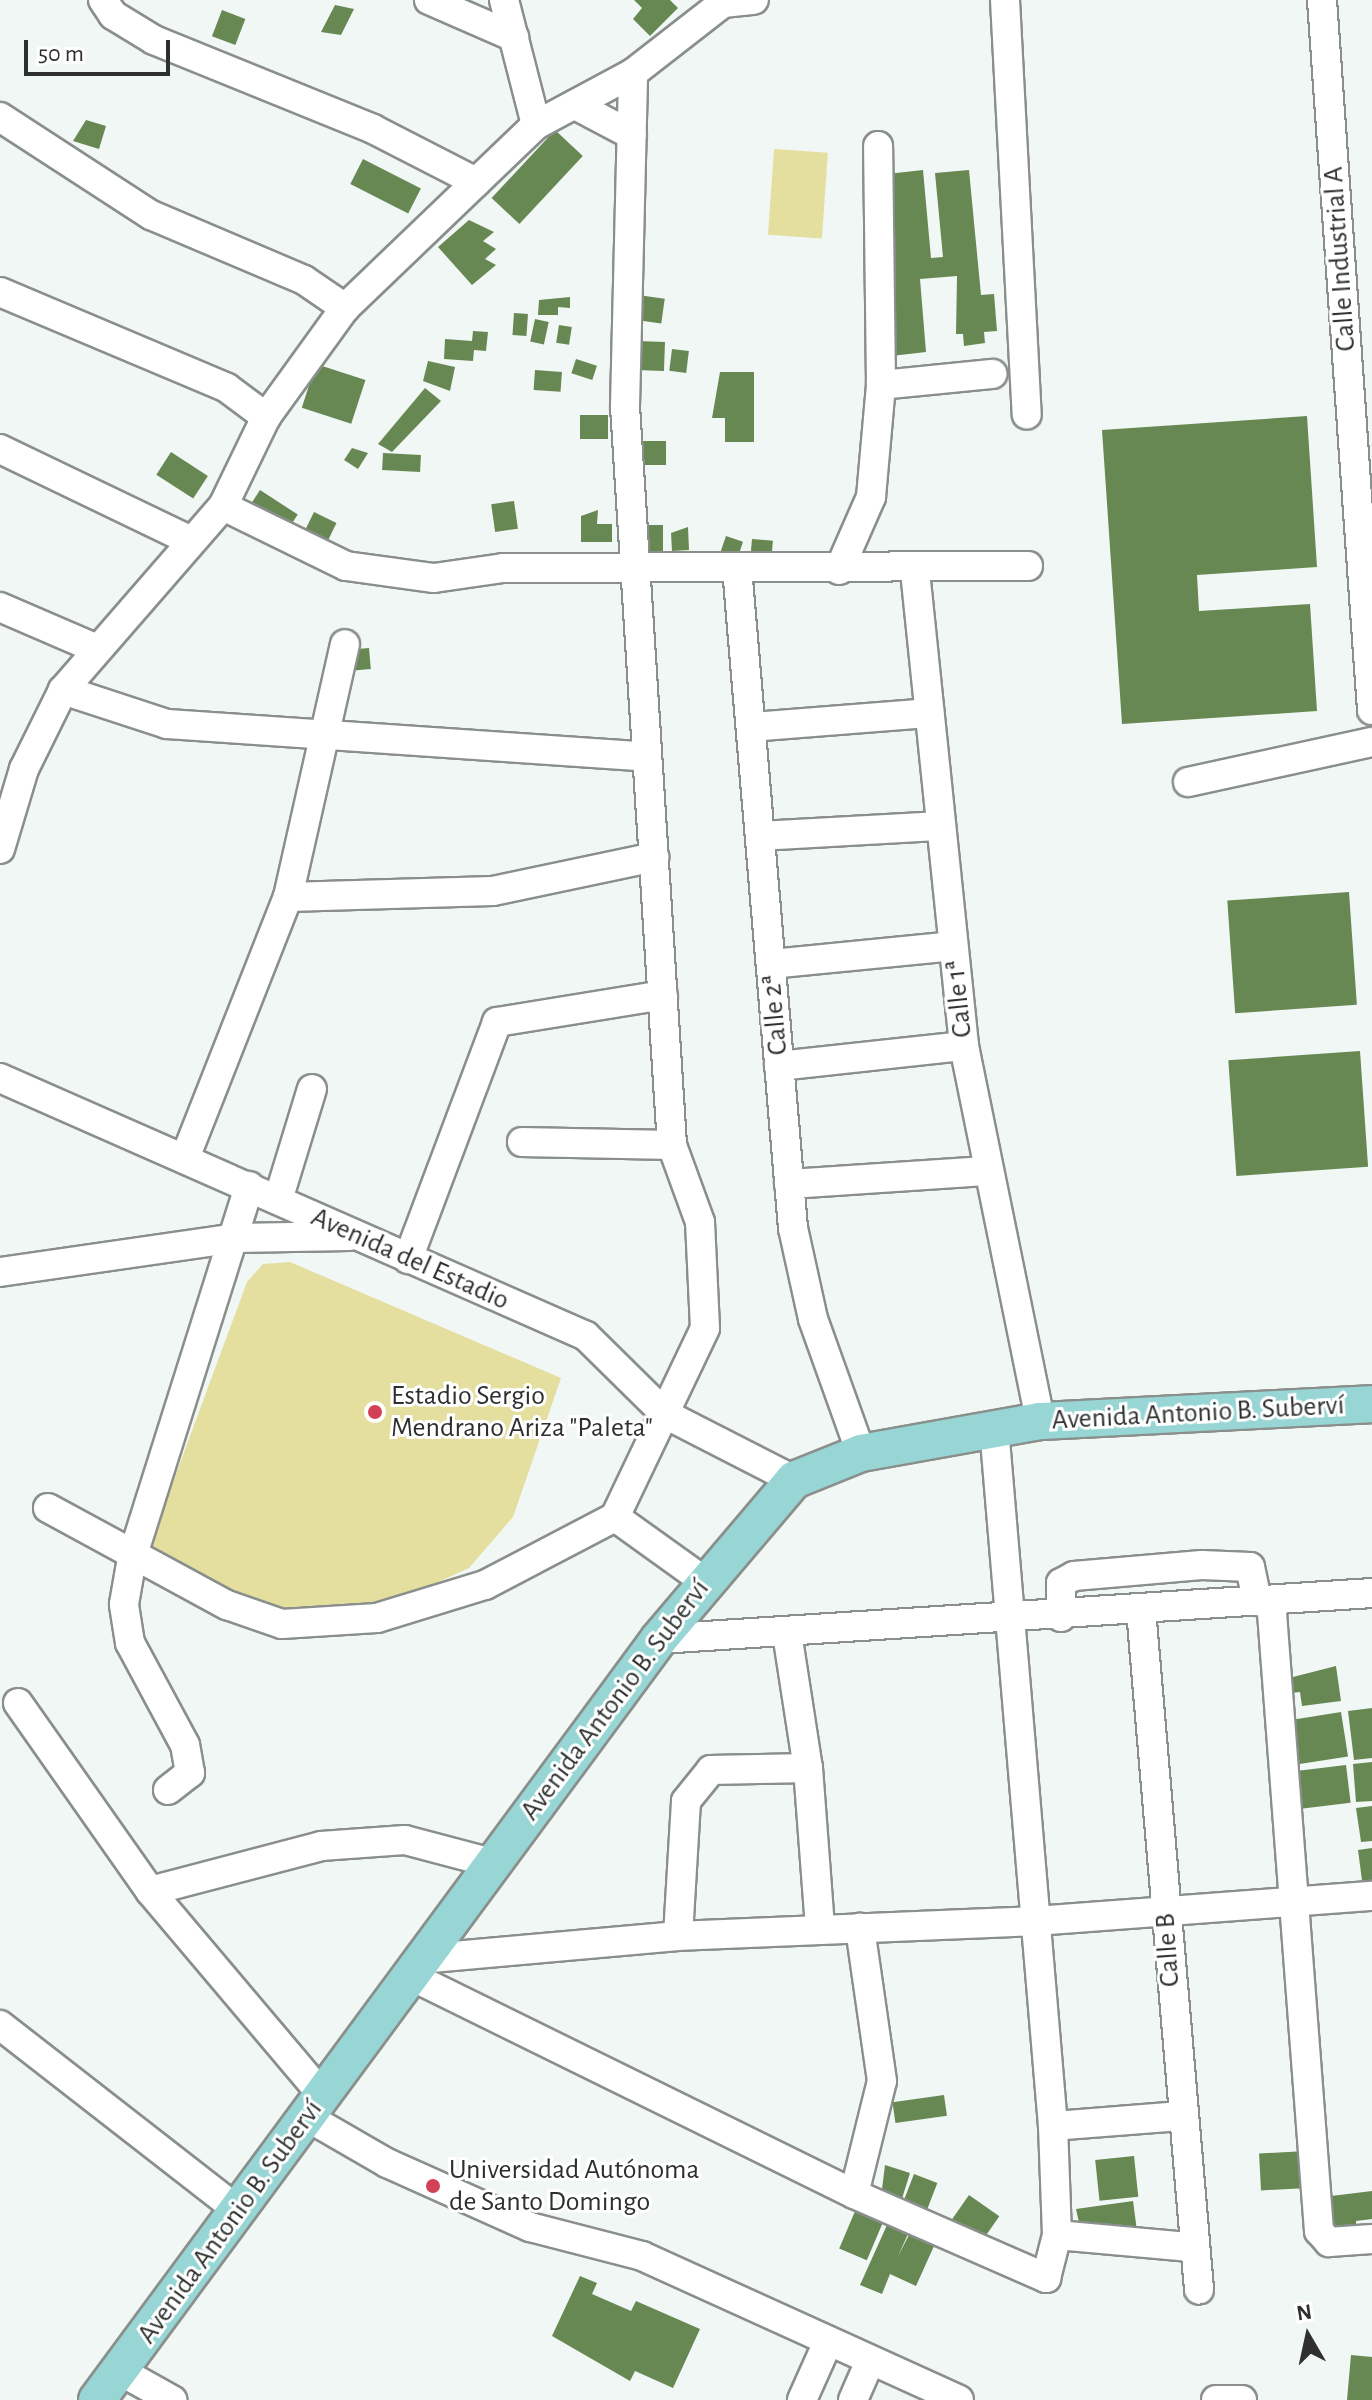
<!DOCTYPE html>
<html>
<head>
<meta charset="utf-8">
<style>
	body { margin:0 }
	#map { position:relative; width:1372px; height:2400px; overflow:hidden; background:#f1f7f4; font-family:"Alegreya Sans",sans-serif }
	div>[style] { position:absolute }
	[style*='--x'] { left:calc(var(--x)*1px); top:calc(var(--y)*1px); width:calc(var(--w)*1px); rotate:calc(var(--a)*1deg) }
	.green>* { inset:0; background:#e4df9e; transform-origin:0 0 }
	.building>* { inset:0; background:#678853; transform-origin:0 0 }
	.roads { filter:drop-shadow(2px 0 #8a8f8c) drop-shadow(-2px 0 #8a8f8c) drop-shadow(0 2px #8a8f8c) drop-shadow(0 -2px #8a8f8c) }
	.minor>* { height:28px; margin:-14px; padding:0 14px; transform-origin:14px; border-radius:14px; background:#fff }
	.major>* { height:36px; margin:-18px; padding:0 18px; transform-origin:18px; border-radius:18px; background:#97d6d4 }
	.dots>* { width:22px; height:22px; translate:-50% -50%; box-sizing:border-box; border:4px solid #fff; border-radius:50% }
	span { translate:-50% -50%; white-space:nowrap; text-align:center; line-height:1.15; -webkit-text-stroke:6px #fff; paint-order:stroke }
	.street-label { font-size:28px; color:#2d302f }
	.poi-label { font-size:28px; color:#2d302f }
	.left { translate:0 -50%; text-align:left }
	.north { position:absolute; left:1268px; top:2296px; width:80px; height:80px; -webkit-text-stroke:6px #fff; paint-order:stroke; rotate:351deg; font-size:22px; font-weight:700; line-height:32px; text-align:center; color:#2d302f }
	.north::after { content:''; display:block; margin:auto; width:28px; height:36px; background:#2d302f; clip-path:polygon(50% 0,100% 100%,50% 72%,0 100%) }
	.scale { position:absolute; left:24px; top:40px; width:146px; height:36px; box-sizing:border-box; border:4px solid #2d302f; border-top:0; padding-left:10px; font-size:24px; line-height:28px; white-space:nowrap; color:#2d302f; -webkit-text-stroke:6px #fff; paint-order:stroke }
</style>
</head>
<body>
<div id="map">
	<div class="green">
		<i style="left:774px;top:149px;width:54px;height:86px;rotate:4deg"></i>
		<i style="clip-path:polygon(290px 1262px,561px 1378px,513px 1517px,469px 1568px,383px 1607px,285px 1616px,146px 1555px,247px 1282px,263px 1264px)"></i>
	</div>
	<div class="building">
		<i style="clip-path:polygon(634px 0,670px 0,678px 8px,650px 36px,633px 19px,642px 8px)"></i>
		<i style="clip-path:polygon(335px 5px,354px 9px,341px 35px,321px 32px)"></i>
		<i style="left:222px;top:10px;width:25px;height:28px;rotate:21deg"></i>
		<i style="clip-path:polygon(86px 120px,106px 126px,99px 149px,73px 141px)"></i>
		<i style="left:555px;top:130px;width:38px;height:93px;rotate:43deg"></i>
		<i style="left:363px;top:159px;width:65px;height:28px;rotate:27deg"></i>
		<i style="clip-path:polygon(923px 170px,931px 258px,943px 257px,935px 173px,969px 170px,981px 295px,994px 294px,997px 331px,984px 332px,985px 343px,964px 346px,963px 334px,956px 334px,957px 276px,920px 279px,926px 352px,891px 356px,882px 260px,894px 258px,887px 174px)"></i>
		<i style="clip-path:polygon(469px 220px,494px 232px,483px 241px,496px 249px,485px 259px,496px 265px,472px 285px,438px 247px)"></i>
		<i style="left:638px;top:295px;width:27px;height:25px;rotate:8deg"></i>
		<i style="clip-path:polygon(570px 297px,570px 308px,558px 307px,558px 315px,538px 315px,539px 300px)"></i>
		<i style="left:514px;top:313px;width:14px;height:22px;rotate:4deg"></i>
		<i style="left:535px;top:319px;width:14px;height:23px;rotate:12deg"></i>
		<i style="left:559px;top:325px;width:13px;height:18px;rotate:9deg"></i>
		<i style="clip-path:polygon(473px 331px,488px 332px,486px 351px,474px 350px,473px 361px,444px 359px,445px 339px,472px 341px)"></i>
		<i style="left:637px;top:341px;width:28px;height:29px;rotate:2deg"></i>
		<i style="left:672px;top:349px;width:17px;height:22px;rotate:7deg"></i>
		<i style="left:576px;top:359px;width:22px;height:15px;rotate:18deg"></i>
		<i style="clip-path:polygon(428px 361px,455px 367px,450px 391px,423px 381px)"></i>
		<i style="left:316px;top:364px;width:52px;height:46px;rotate:18deg"></i>
		<i style="left:535px;top:370px;width:27px;height:20px;rotate:4deg"></i>
		<i style="clip-path:polygon(720px 372px,754px 372px,754px 442px,725px 442px,725px 418px,712px 418px)"></i>
		<i style="clip-path:polygon(425px 388px,441px 401px,392px 452px,378px 444px)"></i>
		<i style="left:580px;top:415px;width:28px;height:24px"></i>
		<i style="clip-path:polygon(1307px 416px,1317px 567px,1197px 575px,1199px 611px,1310px 604px,1317px 711px,1122px 724px,1102px 430px)"></i>
		<i style="left:666px;top:441px;width:24px;height:26px;rotate:90deg"></i>
		<i style="clip-path:polygon(352px 448px,368px 453px,358px 469px,344px 460px)"></i>
		<i style="left:171px;top:452px;width:44px;height:27px;rotate:33deg"></i>
		<i style="left:383px;top:453px;width:38px;height:17px;rotate:3deg"></i>
		<i style="left:260px;top:490px;width:45px;height:18px;rotate:33deg"></i>
		<i style="left:514px;top:501px;width:28px;height:23px;rotate:82deg"></i>
		<i style="clip-path:polygon(598px 510px,597px 524px,612px 524px,612px 542px,581px 542px,581px 516px)"></i>
		<i style="left:314px;top:512px;width:25px;height:29px;rotate:26deg"></i>
		<i style="left:643px;top:525px;width:20px;height:31px"></i>
		<i style="clip-path:polygon(688px 527px,689px 550px,672px 551px,671px 533px)"></i>
		<i style="left:726px;top:536px;width:18px;height:18px;rotate:19deg"></i>
		<i style="left:752px;top:539px;width:21px;height:18px;rotate:5deg"></i>
		<i style="left:369px;top:648px;width:21px;height:20px;rotate:85deg"></i>
		<i style="left:1349px;top:892px;width:113px;height:122px;rotate:86deg"></i>
		<i style="left:1360px;top:1051px;width:116px;height:132px;rotate:86deg"></i>
		<i style="clip-path:polygon(1336px 1666px,1341px 1701px,1302px 1706px,1300px 1692px,1291px 1693px,1289px 1678px)"></i>
		<i style="clip-path:polygon(1372px 1708px,1372px 1758px,1354px 1760px,1348px 1711px)"></i>
		<i style="left:1341px;top:1712px;width:45px;height:49px;rotate:81deg"></i>
		<i style="clip-path:polygon(1372px 1762px,1372px 1801px,1356px 1802px,1353px 1764px)"></i>
		<i style="left:1346px;top:1765px;width:38px;height:48px;rotate:83deg"></i>
		<i style="clip-path:polygon(1372px 1806px,1372px 1841px,1361px 1842px,1356px 1808px)"></i>
		<i style="clip-path:polygon(1372px 1848px,1372px 1887px,1363px 1888px,1358px 1850px)"></i>
		<i style="left:944px;top:2095px;width:21px;height:52px;rotate:82deg"></i>
		<i style="left:1306px;top:2151px;width:37px;height:47px;rotate:87deg"></i>
		<i style="left:1134px;top:2156px;width:41px;height:39px;rotate:84deg"></i>
		<i style="clip-path:polygon(885px 2165px,910px 2173px,900px 2205px,882px 2189px)"></i>
		<i style="left:914px;top:2174px;width:25px;height:36px;rotate:21deg"></i>
		<i style="clip-path:polygon(1372px 2191px,1372px 2219px,1356px 2221px,1357px 2231px,1328px 2234px,1331px 2196px)"></i>
		<i style="left:969px;top:2195px;width:37px;height:32px;rotate:35deg"></i>
		<i style="clip-path:polygon(1133px 2201px,1137px 2231px,1081px 2232px,1076px 2209px)"></i>
		<i style="left:856px;top:2209px;width:30px;height:43px;rotate:23deg"></i>
		<i style="clip-path:polygon(887px 2225px,908px 2234px,898px 2256px,909px 2235px,934px 2246px,916px 2286px,890px 2274px,882px 2294px,860px 2285px)"></i>
		<i style="clip-path:polygon(580px 2276px,597px 2283px,592px 2294px,631px 2311px,636px 2301px,700px 2329px,673px 2388px,635px 2371px,630px 2381px,552px 2336px)"></i>
		<i style="clip-path:polygon(1351px 2355px,1372px 2357px,1372px 2400px,1347px 2400px)"></i>
	</div>
	<div class="roads">
		<div class="minor">
			<i style="--x:103;--y:0;--w:18;--a:56"></i>
			<i style="--x:113;--y:15;--w:48;--a:31.4"></i>
			<i style="--x:154;--y:40;--w:236;--a:22.1"></i>
			<i style="--x:373;--y:129;--w:116;--a:27.2"></i>
			<i style="--x:429;--y:0;--w:93;--a:23.5"></i>
			<i style="--x:504;--y:0;--w:129;--a:75.6"></i>
			<i style="--x:1005;--y:0;--w:415;--a:87"></i>
			<i style="--x:1322;--y:0;--w:712;--a:85.97"></i>
			<i style="--x:575;--y:105;--w:64;--a:27.8"></i>
			<i style="--x:0;--y:117;--w:180;--a:33"></i>
			<i style="--x:151;--y:215;--w:166;--a:23"></i>
			<i style="--x:304;--y:280;--w:50;--a:34.3"></i>
			<i style="--x:0;--y:292;--w:246;--a:22.9"></i>
			<i style="--x:227;--y:388;--w:49;--a:36.6"></i>
			<i style="--x:881;--y:385;--w:112;--a:-5.7"></i>
			<i style="--x:0;--y:449;--w:212;--a:25.7"></i>
			<i style="--x:223;--y:506;--w:137;--a:26"></i>
			<i style="--x:346;--y:566;--w:89;--a:7.8"></i>
			<i style="--x:434;--y:578;--w:70;--a:-8.2"></i>
			<i style="--x:503;--y:568;--w:525;--a:-0.22"></i>
			<i style="--x:737;--y:568;--w:662;--a:85.15"></i>
			<i style="--x:793;--y:1228;--w:93;--a:77.6"></i>
			<i style="--x:813;--y:1319;--w:142;--a:70.3"></i>
			<i style="--x:839;--y:570;--w:80;--a:-66.3"></i>
			<i style="--x:871;--y:497;--w:112;--a:-84.9"></i>
			<i style="--x:881;--y:385;--w:239;--a:-90.7"></i>
			<i style="--x:915;--y:571;--w:478;--a:84.1"></i>
			<i style="--x:964;--y:1046;--w:383;--a:78.5"></i>
			<i style="--x:0;--y:607;--w:106;--a:23.4"></i>
			<i style="--x:63;--y:690;--w:109;--a:18.1"></i>
			<i style="--x:167;--y:724;--w:479;--a:3.9"></i>
			<i style="--x:751;--y:727;--w:179;--a:-4.5"></i>
			<i style="--x:1188;--y:782;--w:188;--a:-12.3"></i>
			<i style="--x:760;--y:836;--w:181;--a:-3.2"></i>
			<i style="--x:0;--y:849;--w:84;--a:-73.3"></i>
			<i style="--x:24;--y:769;--w:88;--a:-63.7"></i>
			<i style="--x:63;--y:690;--w:244;--a:-49"></i>
			<i style="--x:223;--y:506;--w:99;--a:-64.2"></i>
			<i style="--x:266;--y:417;--w:135;--a:-54.1"></i>
			<i style="--x:345;--y:308;--w:265;--a:-43.8"></i>
			<i style="--x:536;--y:125;--w:110;--a:-28.2"></i>
			<i style="--x:633;--y:73;--w:114;--a:-37.9"></i>
			<i style="--x:723;--y:3;--w:31;--a:-6"></i>
			<i style="--x:288;--y:897;--w:205;--a:-1.7"></i>
			<i style="--x:493;--y:891;--w:165;--a:-11.9"></i>
			<i style="--x:771;--y:964;--w:183;--a:-5.6"></i>
			<i style="--x:779;--y:1066;--w:186;--a:-6.2"></i>
			<i style="--x:0;--y:1078;--w:640;--a:23.76"></i>
			<i style="--x:586;--y:1336;--w:111;--a:44.6"></i>
			<i style="--x:665;--y:1414;--w:145;--a:27.1"></i>
			<i style="--x:522;--y:1142;--w:150;--a:1.1"></i>
			<i style="--x:185;--y:1158;--w:281;--a:-68.5"></i>
			<i style="--x:288;--y:897;--w:259;--a:-77.3"></i>
			<i style="--x:789;--y:1184;--w:198;--a:-3.8"></i>
			<i style="--x:278;--y:1200;--w:116;--a:-73"></i>
			<i style="--x:408;--y:1259;--w:253;--a:-69.4"></i>
			<i style="--x:497;--y:1022;--w:168;--a:-9.2"></i>
			<i style="--x:0;--y:1272;--w:238;--a:-8.2"></i>
			<i style="--x:236;--y:1238;--w:113;--a:-1"></i>
			<i style="--x:48;--y:1508;--w:204;--a:28.5"></i>
			<i style="--x:227;--y:1605;--w:58;--a:19.1"></i>
			<i style="--x:282;--y:1624;--w:95;--a:-3.6"></i>
			<i style="--x:377;--y:1618;--w:113;--a:-17"></i>
			<i style="--x:485;--y:1585;--w:147;--a:-27.6"></i>
			<i style="--x:615;--y:1517;--w:209;--a:-64.5"></i>
			<i style="--x:705;--y:1328;--w:106;--a:-92.7"></i>
			<i style="--x:700;--y:1222;--w:82;--a:-110"></i>
			<i style="--x:672;--y:1145;--w:740;--a:-93.64"></i>
			<i style="--x:625;--y:406;--w:333;--a:-88.6"></i>
			<i style="--x:615;--y:1517;--w:110;--a:35.7"></i>
			<i style="--x:1271;--y:1600;--w:633;--a:85.65"></i>
			<i style="--x:1319;--y:2231;--w:15;--a:48"></i>
			<i style="--x:1329;--y:2242;--w:43;--a:-4"></i>
			<i style="--x:1141;--y:1610;--w:682;--a:85.12"></i>
			<i style="--x:1061;--y:1617;--w:34;--a:-90"></i>
			<i style="--x:1061;--y:1583;--w:15;--a:-28"></i>
			<i style="--x:1074;--y:1576;--w:128;--a:-4.9"></i>
			<i style="--x:1202;--y:1565;--w:48;--a:2.4"></i>
			<i style="--x:1250;--y:1567;--w:35;--a:78"></i>
			<i style="--x:787;--y:1633;--w:137;--a:81.2"></i>
			<i style="--x:808;--y:1768;--w:159;--a:85.7"></i>
			<i style="--x:659;--y:1639;--w:714;--a:-3.69"></i>
			<i style="--x:18;--y:1703;--w:230;--a:54.9"></i>
			<i style="--x:150;--y:1891;--w:268;--a:49.8"></i>
			<i style="--x:168;--y:1790;--w:28;--a:-38"></i>
			<i style="--x:190;--y:1773;--w:28;--a:-100"></i>
			<i style="--x:185;--y:1745;--w:116;--a:-118.3"></i>
			<i style="--x:130;--y:1643;--w:39;--a:-99"></i>
			<i style="--x:124;--y:1604;--w:47;--a:-80.1"></i>
			<i style="--x:132;--y:1558;--w:390;--a:-72.5"></i>
			<i style="--x:150;--y:1891;--w:177;--a:-14.7"></i>
			<i style="--x:321;--y:1846;--w:84;--a:-4.1"></i>
			<i style="--x:405;--y:1840;--w:90;--a:14.8"></i>
			<i style="--x:678;--y:1936;--w:135;--a:-86.6"></i>
			<i style="--x:686;--y:1801;--w:40;--a:-51"></i>
			<i style="--x:711;--y:1770;--w:97;--a:-1.2"></i>
			<i style="--x:420;--y:1959;--w:259;--a:-5.1"></i>
			<i style="--x:678;--y:1936;--w:358;--a:-2.4"></i>
			<i style="--x:1036;--y:1921;--w:337;--a:-4.3"></i>
			<i style="--x:409;--y:1975;--w:496;--a:26.2"></i>
			<i style="--x:854;--y:2194;--w:210;--a:23.6"></i>
			<i style="--x:1046;--y:2278;--w:44;--a:-75.7"></i>
			<i style="--x:1057;--y:2235;--w:109;--a:-92.1"></i>
			<i style="--x:1053;--y:2126;--w:700;--a:-94.83"></i>
			<i style="--x:0;--y:2025;--w:303;--a:37.9"></i>
			<i style="--x:309;--y:2118;--w:90;--a:30"></i>
			<i style="--x:387;--y:2163;--w:157;--a:24.1"></i>
			<i style="--x:530;--y:2227;--w:116;--a:14.5"></i>
			<i style="--x:642;--y:2256;--w:348;--a:24.4"></i>
			<i style="--x:1053;--y:2126;--w:127;--a:-4.5"></i>
			<i style="--x:854;--y:2194;--w:116;--a:-76.1"></i>
			<i style="--x:882;--y:2081;--w:155;--a:-98.2"></i>
			<i style="--x:1057;--y:2235;--w:134;--a:5.2"></i>
			<i style="--x:120;--y:2371;--w:60;--a:29.1"></i>
			<i style="--x:802;--y:2400;--w:64;--a:-65.9"></i>
			<i style="--x:853;--y:2400;--w:43;--a:-66.4"></i>
			<i style="--x:1216;--y:2400;--w:26;--a:0"></i>
		</div>
		<div class="major">
			<i style="--x:97;--y:2400;--w:946;--a:-53.55"></i>
			<i style="--x:659;--y:1639;--w:209;--a:-49.7"></i>
			<i style="--x:794;--y:1480;--w:72;--a:-21.9"></i>
			<i style="--x:861;--y:1453;--w:182;--a:-10.1"></i>
			<i style="--x:1040;--y:1421;--w:332;--a:-2.9"></i>
		</div>
	</div>
	<div class="dots">
		<i style="left:375px;top:1412px;background:#d24155"></i>
		<i style="left:433px;top:2186px;background:#d24155"></i>
	</div>
	<div class="street-label">
		<span style="left:1340px;top:259px;rotate:-94deg">Calle Industrial A</span>
		<span style="left:959px;top:999px;rotate:-96deg">Calle 1ª</span>
		<span style="left:775px;top:1015px;rotate:-95deg">Calle 2ª</span>
		<span style="left:410px;top:1259px;rotate:24deg">Avenida del Estadio</span>
		<span style="left:1198px;top:1413px;rotate:-3deg">Avenida Antonio B. Suberví</span>
		<span style="left:615px;top:1700px;rotate:-53deg">Avenida Antonio B. Suberví</span>
		<span style="left:1168px;top:1950px;rotate:-94deg">Calle B</span>
		<span style="left:230px;top:2222px;rotate:-54deg">Avenida Antonio B. Suberví</span>
	</div>
	<div class="poi-label">
		<span class="left" style="left:391px;top:1412px">Estadio Sergio<br>Mendrano Ariza "Paleta"</span>
		<span class="left" style="left:449px;top:2186px">Universidad Autónoma<br>de Santo Domingo</span>
	</div>
	<div class="north">N</div>
	<div class="scale">50 m</div>
</div>
</body>
</html>
